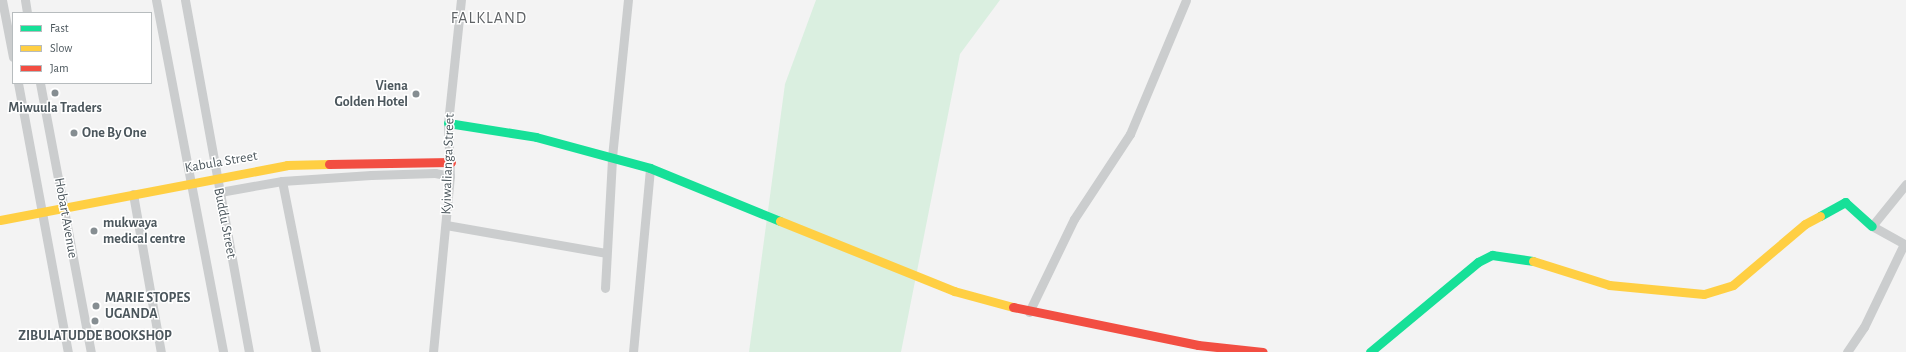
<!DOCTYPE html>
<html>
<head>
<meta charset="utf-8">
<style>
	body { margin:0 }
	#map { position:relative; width:1906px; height:352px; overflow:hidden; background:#f3f3f3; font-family:"Alegreya Sans",sans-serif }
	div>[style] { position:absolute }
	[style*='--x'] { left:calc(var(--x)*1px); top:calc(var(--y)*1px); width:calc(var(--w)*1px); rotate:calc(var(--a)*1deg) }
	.green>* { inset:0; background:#daefe0 }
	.street>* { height:9px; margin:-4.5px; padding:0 4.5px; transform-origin:4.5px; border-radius:4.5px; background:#cbcdce }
	.fast>* { height:9px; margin:-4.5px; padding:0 4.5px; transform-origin:4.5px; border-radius:4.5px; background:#16e098 }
	.slow>* { height:9px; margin:-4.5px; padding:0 4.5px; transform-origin:4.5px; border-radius:4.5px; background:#ffcf43 }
	.jam>* { height:9px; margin:-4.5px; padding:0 4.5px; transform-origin:4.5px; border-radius:4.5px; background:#f24e42 }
	.dots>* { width:11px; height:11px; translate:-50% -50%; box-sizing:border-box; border:2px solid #fff; border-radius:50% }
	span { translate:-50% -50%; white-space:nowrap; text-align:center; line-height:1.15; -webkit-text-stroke:3px #fff; paint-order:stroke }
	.poi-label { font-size:14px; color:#4c575d; font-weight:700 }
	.right { translate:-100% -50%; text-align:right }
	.left { translate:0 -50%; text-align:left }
	.street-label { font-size:14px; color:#4c575d }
	.quarter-label { font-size:16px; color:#5f6366; letter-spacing:1px }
	.legend { position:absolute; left:12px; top:12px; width:140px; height:72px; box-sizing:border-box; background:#fff; border:1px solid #b7bcbe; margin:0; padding:5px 7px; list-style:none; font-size:12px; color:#4c575d }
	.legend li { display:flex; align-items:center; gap:8px; height:20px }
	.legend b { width:20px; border:1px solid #b7bcbe }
</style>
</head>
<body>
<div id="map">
	<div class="green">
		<i style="clip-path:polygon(816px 0,1000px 0,960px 54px,901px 352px,749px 352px,785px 84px)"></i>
	</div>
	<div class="street">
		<i style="--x:2;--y:0;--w:58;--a:79.1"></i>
		<i style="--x:25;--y:0;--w:13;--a:81"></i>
		<i style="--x:156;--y:0;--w:358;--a:79.2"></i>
		<i style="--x:185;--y:0;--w:358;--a:79.7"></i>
		<i style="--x:18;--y:83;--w:274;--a:79.5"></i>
		<i style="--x:40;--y:83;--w:274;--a:79.3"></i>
		<i style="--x:282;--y:181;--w:174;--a:78.8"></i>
		<i style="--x:1906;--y:184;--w:54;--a:129"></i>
		<i style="--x:1872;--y:226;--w:39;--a:29"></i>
		<i style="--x:220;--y:192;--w:63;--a:-10.1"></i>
		<i style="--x:282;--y:181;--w:89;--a:-3.9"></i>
		<i style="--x:371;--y:175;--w:64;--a:-1.8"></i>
		<i style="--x:435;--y:173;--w:15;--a:11"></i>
		<i style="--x:133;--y:194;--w:160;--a:80"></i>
		<i style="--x:446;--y:225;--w:162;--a:9.9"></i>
		<i style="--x:605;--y:288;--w:131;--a:-86.9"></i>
		<i style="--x:612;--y:157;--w:158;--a:-84.2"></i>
		<i style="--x:1029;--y:312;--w:103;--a:-64.2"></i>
		<i style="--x:1074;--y:219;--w:102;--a:-56.6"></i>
		<i style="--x:1130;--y:134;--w:145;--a:-67.3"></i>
		<i style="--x:433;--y:352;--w:177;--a:-84.5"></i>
		<i style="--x:450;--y:176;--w:53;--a:-92.2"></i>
		<i style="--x:448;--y:123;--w:124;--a:-84"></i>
		<i style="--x:633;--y:352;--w:185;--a:-84.7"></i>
		<i style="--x:1847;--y:352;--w:30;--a:-56"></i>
		<i style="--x:1864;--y:327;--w:92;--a:-64.3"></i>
	</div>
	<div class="fast">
		<i style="--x:448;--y:123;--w:89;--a:9"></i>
		<i style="--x:536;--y:137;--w:118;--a:15.2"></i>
		<i style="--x:650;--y:168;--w:140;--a:22.2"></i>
		<i style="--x:1820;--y:216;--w:29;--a:-29"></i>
		<i style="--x:1845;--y:202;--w:36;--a:42"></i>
		<i style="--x:1370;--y:352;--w:141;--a:-39.8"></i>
		<i style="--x:1478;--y:262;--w:16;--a:-27"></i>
		<i style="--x:1492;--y:255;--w:41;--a:8.3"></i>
	</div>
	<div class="slow">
		<i style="--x:0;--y:220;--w:292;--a:-10.8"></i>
		<i style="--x:287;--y:165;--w:42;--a:-1.4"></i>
		<i style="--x:780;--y:221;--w:188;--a:21.9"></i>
		<i style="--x:954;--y:291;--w:61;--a:15.2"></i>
		<i style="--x:1533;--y:261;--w:80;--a:17.5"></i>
		<i style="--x:1609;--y:285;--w:95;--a:5.4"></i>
		<i style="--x:1704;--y:294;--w:30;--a:-17"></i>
		<i style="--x:1733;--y:285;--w:94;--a:-40.3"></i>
		<i style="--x:1805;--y:224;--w:17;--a:-28"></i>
	</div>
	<div class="jam">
		<i style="--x:329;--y:164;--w:122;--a:-0.9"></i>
		<i style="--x:1013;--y:307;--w:189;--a:11.6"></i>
		<i style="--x:1198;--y:345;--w:65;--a:6.1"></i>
	</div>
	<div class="dots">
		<i style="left:55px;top:93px;background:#868e92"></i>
		<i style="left:416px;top:94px;background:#868e92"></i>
		<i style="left:74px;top:133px;background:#868e92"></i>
		<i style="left:94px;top:231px;background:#868e92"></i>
		<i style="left:96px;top:306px;background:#868e92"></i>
		<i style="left:95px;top:321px;background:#868e92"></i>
	</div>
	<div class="poi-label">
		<span class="right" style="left:408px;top:94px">Viena<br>Golden Hotel</span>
		<span style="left:55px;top:108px">Miwuula Traders</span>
		<span class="left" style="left:82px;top:133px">One By One</span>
		<span class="left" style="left:103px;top:231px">mukwaya<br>medical centre</span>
		<span class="left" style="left:105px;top:306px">MARIE STOPES<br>UGANDA</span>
		<span style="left:95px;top:336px">ZIBULATUDDE BOOKSHOP</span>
	</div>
	<div class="street-label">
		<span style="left:221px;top:162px;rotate:-10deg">Kabula Street</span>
		<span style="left:448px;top:164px;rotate:-88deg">Kyiwalianga Street</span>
		<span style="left:66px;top:218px;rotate:80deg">Hobart Avenue</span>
		<span style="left:225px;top:223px;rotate:79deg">Buddu Street</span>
	</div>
	<div class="quarter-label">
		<span style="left:489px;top:18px">FALKLAND</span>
	</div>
	<ul class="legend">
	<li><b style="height:5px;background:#16e098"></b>Fast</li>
	<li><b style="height:5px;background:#ffcf43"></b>Slow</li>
	<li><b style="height:5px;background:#f24e42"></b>Jam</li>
	</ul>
</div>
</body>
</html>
